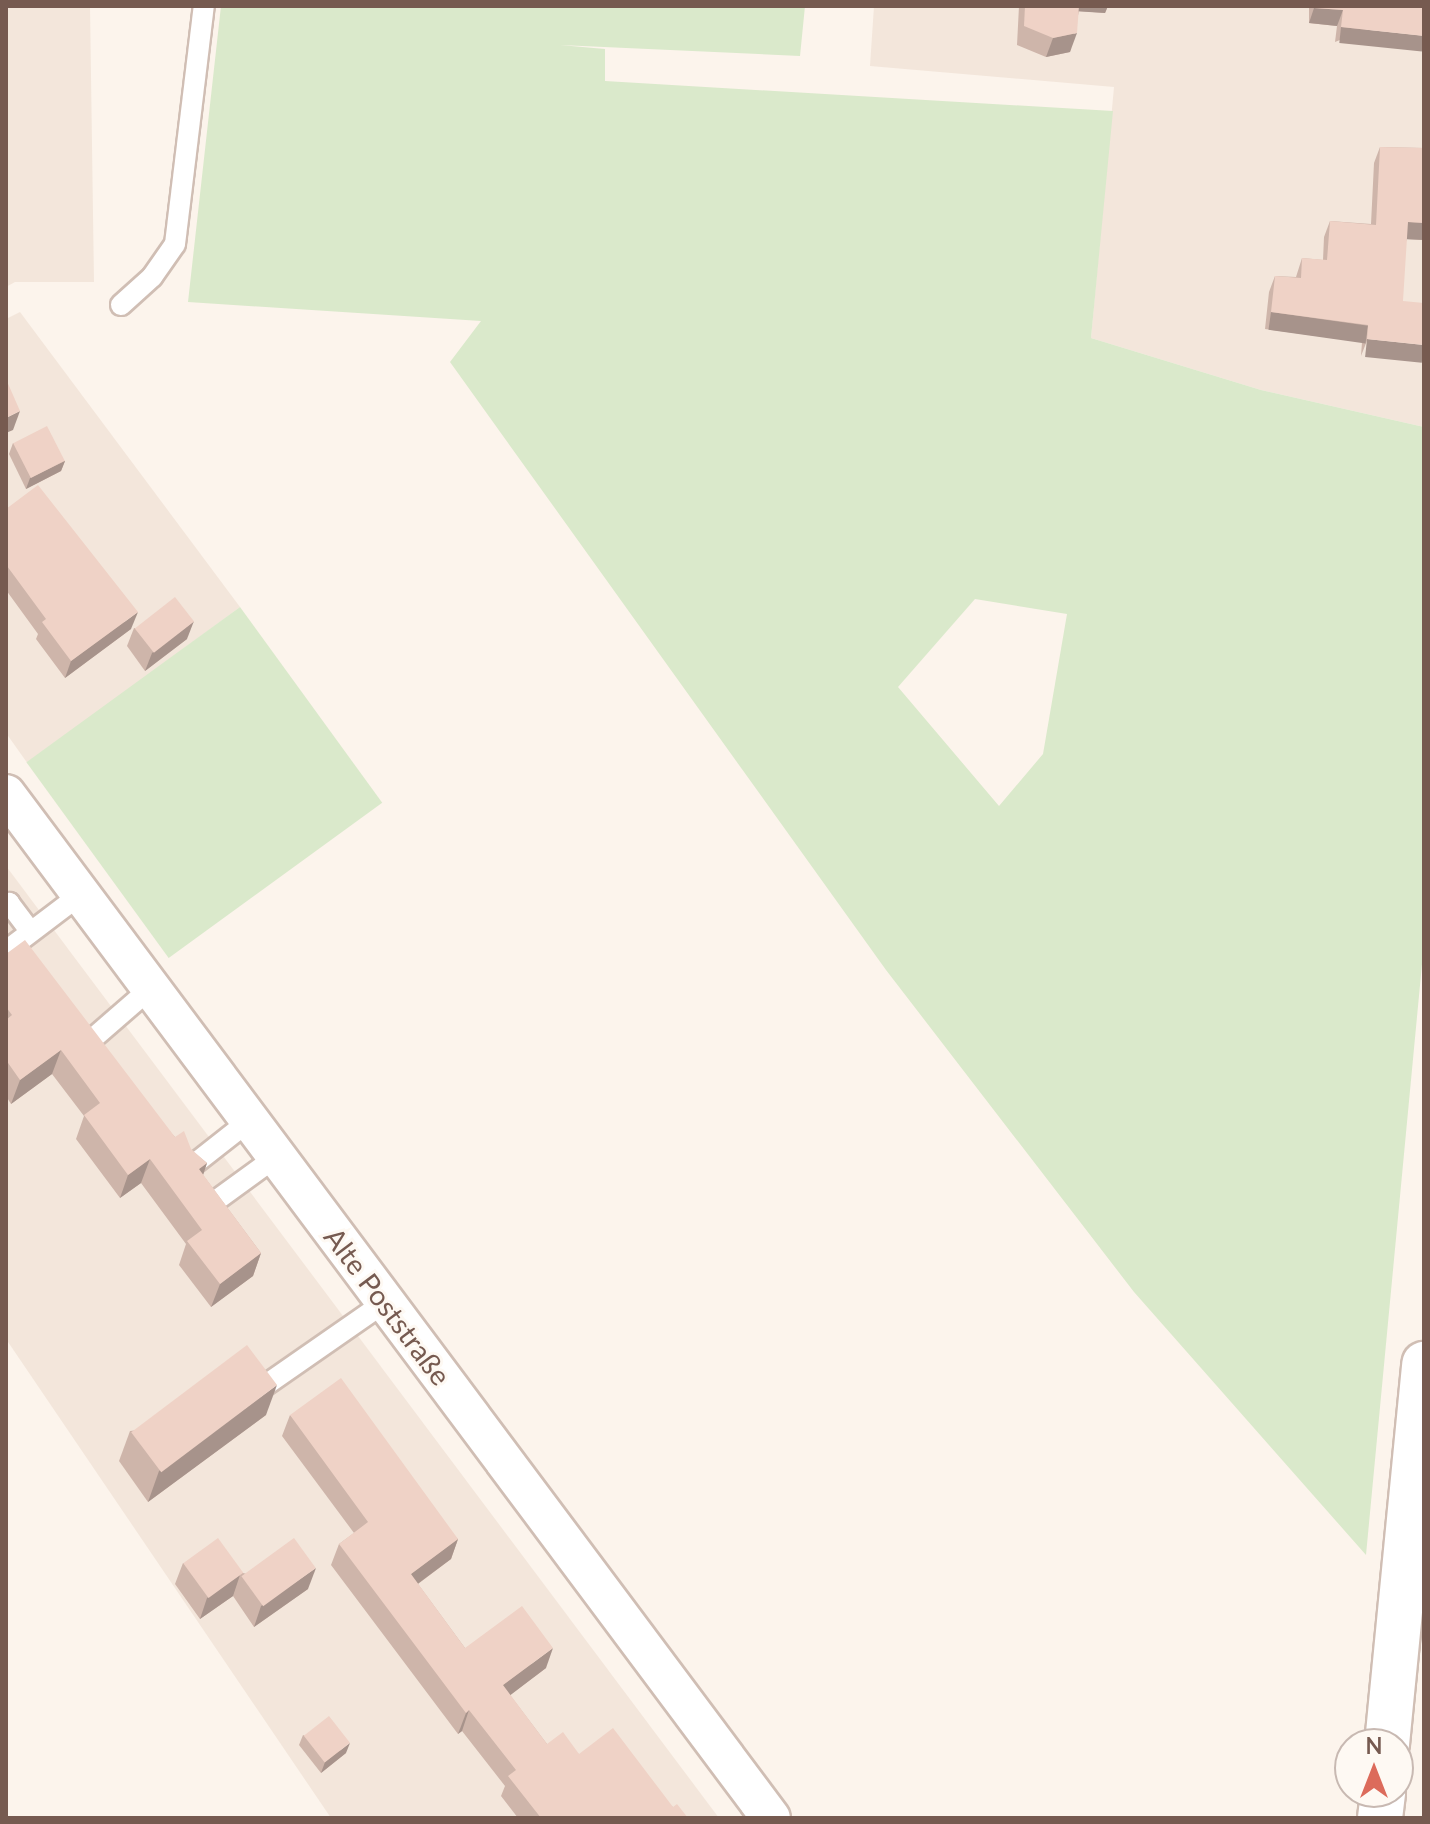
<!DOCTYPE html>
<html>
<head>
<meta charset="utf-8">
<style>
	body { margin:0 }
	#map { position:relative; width:1430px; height:1824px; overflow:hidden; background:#fcf4ec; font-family:Lato,sans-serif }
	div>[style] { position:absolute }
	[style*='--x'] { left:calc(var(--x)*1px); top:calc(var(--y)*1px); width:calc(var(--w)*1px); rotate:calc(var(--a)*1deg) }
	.residential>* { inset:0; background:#f3e6db }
	.green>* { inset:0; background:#dae9cb; transform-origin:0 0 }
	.roads { filter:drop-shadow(2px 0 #d0beb4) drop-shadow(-2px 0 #d0beb4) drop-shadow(0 2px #d0beb4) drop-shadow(0 -2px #d0beb4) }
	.service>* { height:20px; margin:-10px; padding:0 10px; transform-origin:10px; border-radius:10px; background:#fff }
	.minor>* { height:38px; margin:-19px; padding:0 19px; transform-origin:19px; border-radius:19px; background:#fff }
	.tertiary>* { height:44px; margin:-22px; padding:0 22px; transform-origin:22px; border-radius:22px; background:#fff }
	.wall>* { inset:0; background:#ceb5aa }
	.shaded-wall>* { inset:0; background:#a7938b; transform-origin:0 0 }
	.building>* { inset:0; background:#efd2c6; transform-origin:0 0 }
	span { translate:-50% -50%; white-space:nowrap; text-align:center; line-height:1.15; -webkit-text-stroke:6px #fef9f3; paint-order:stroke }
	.street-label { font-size:28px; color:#765a50 }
	.frame { position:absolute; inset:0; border:8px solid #765a50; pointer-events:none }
	.north { position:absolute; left:1334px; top:1728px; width:80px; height:80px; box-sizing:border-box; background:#fef9f3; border:2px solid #c8b9b2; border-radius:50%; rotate:0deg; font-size:22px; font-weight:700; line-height:32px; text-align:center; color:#765a50 }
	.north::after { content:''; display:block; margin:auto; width:28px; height:36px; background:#dc6b5b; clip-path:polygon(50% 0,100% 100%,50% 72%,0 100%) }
</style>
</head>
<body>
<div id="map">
	<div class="residential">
		<i style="clip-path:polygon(6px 6px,90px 6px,94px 282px,15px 282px,6px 287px)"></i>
		<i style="clip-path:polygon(874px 6px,1424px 6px,1424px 427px,1261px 390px,1091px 338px,1114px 87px,870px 66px)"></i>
		<i style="clip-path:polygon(20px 312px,240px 607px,28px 764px,6px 733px,6px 319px)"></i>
		<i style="clip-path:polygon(6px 866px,719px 1818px,331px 1818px,6px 1339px)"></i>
	</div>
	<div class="green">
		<i style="clip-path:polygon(evenodd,221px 6px,805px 6px,800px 56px,560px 45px,605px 49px,605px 81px,1113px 111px,1091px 338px,1261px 390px,1424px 427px,1424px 943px,1366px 1555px,1134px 1292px,886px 970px,450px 362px,481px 321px,188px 302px,221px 6px,975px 599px,1067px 614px,1043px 754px,999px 806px,898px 687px,975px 599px)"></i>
		<i style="left:240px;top:607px;width:242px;height:264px;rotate:54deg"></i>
	</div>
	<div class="roads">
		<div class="service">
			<i style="--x:121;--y:305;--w:42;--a:-42.1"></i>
			<i style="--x:152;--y:277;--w:40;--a:-55.1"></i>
			<i style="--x:175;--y:244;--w:240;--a:-83.1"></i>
			<i style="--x:6;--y:905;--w:4;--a:-34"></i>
			<i style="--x:9;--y:903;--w:36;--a:53"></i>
			<i style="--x:6;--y:951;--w:94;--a:-37.2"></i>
			<i style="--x:90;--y:1041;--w:81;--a:-41"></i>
			<i style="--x:193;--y:1165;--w:71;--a:-38.2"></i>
			<i style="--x:214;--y:1202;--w:77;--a:-36"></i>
			<i style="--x:260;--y:1389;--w:152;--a:-34.8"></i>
		</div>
		<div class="minor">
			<i style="--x:6;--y:794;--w:1278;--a:53.24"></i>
		</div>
		<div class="tertiary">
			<i style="--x:1387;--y:1744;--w:382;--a:-84.4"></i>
			<i style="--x:1380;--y:1818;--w:26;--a:-83"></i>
		</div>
	</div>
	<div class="wall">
		<i style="clip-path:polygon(1017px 6px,1108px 6px,1105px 13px,1079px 11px,1070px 52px,1046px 57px,1017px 45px,1019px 6px)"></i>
		<i style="clip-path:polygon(1309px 6px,1424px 6px,1335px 42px,1337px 26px,1309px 23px)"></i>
		<i style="clip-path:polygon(1380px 147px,1424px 148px,1424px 240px,1407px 239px,1361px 356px,1362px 342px,1265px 329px,1269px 292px,1275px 276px,1296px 277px,1302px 258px,1323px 260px,1324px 237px,1330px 221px,1371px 224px,1374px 163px)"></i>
		<i style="clip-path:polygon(13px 443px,65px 461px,61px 471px,26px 489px,9px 454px)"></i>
		<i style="clip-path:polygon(6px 509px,131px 629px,65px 678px,36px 639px,38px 634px,6px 590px)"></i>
		<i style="clip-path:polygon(134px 628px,187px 639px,145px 671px,127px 646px)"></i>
		<i style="clip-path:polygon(6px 954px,175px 1137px,207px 1163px,203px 1175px,261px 1253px,253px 1276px,211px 1307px,179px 1265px,186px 1244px,141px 1183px,120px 1198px,76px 1139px,84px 1116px,52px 1074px,11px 1104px,6px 1096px)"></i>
		<i style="clip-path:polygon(266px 1415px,148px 1502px,119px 1461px,130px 1431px)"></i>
		<i style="clip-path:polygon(290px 1415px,458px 1539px,451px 1559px,418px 1584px,465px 1648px,546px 1668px,510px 1695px,547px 1744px,579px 1754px,673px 1807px,688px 1818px,518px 1818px,501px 1796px,505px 1786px,462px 1731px,458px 1734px,331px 1565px,339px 1544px,354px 1533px,282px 1436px)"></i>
		<i style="clip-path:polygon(183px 1563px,243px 1573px,308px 1589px,254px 1627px,233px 1596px,200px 1619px,175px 1584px)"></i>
		<i style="clip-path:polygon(303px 1735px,346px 1753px,321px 1773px,299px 1745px)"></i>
	</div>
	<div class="shaded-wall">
		<i style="clip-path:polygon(1075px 6px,1108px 6px,1105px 13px,1073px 11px)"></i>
		<i style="clip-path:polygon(1314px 8px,1343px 10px,1337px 26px,1309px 23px)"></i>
		<i style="left:1341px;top:27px;width:83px;height:16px;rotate:6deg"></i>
		<i style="clip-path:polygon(1077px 33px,1070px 52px,1046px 57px,1053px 38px)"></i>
		<i style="clip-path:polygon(1408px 222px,1424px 223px,1424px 240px,1402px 239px)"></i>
		<i style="left:1271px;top:312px;width:98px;height:18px;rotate:8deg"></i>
		<i style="left:1367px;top:339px;width:57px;height:18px;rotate:6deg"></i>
		<i style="clip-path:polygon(20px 411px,13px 430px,6px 433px,6px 418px)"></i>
		<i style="clip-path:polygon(65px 461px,61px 471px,26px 489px,30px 478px)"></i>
		<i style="clip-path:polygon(138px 612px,131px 629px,65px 678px,71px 661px)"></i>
		<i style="clip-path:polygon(194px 621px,187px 639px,145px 671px,152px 653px)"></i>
		<i style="clip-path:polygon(61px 1050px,52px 1074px,11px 1104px,20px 1080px)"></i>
		<i style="clip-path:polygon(150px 1159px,141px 1183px,120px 1198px,128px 1175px)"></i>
		<i style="clip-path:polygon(207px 1163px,199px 1187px,199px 1169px)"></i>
		<i style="clip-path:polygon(261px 1253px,253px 1276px,211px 1307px,220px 1284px)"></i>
		<i style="clip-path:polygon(277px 1385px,266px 1415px,148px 1502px,159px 1471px)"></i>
		<i style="clip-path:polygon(458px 1539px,451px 1559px,404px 1594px,411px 1574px)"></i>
		<i style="clip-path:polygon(316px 1568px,308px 1589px,254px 1627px,261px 1606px)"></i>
		<i style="clip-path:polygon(243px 1573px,240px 1575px,233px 1596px,200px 1619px,207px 1598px)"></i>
		<i style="clip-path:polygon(553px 1648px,546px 1668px,496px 1706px,503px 1685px)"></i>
		<i style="clip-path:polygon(469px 1710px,462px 1731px,458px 1734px,466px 1713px)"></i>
		<i style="clip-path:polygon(350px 1743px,346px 1753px,321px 1773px,325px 1762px)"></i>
	</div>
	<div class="building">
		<i style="clip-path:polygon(1025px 6px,1079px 6px,1077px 33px,1053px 38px,1024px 26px)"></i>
		<i style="clip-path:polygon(1314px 6px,1424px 6px,1424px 36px,1341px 27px,1343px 10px,1314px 8px)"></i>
		<i style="clip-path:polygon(1380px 147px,1424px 148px,1424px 223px,1408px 222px,1403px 301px,1424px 303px,1424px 345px,1367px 339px,1368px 325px,1271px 312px,1275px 276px,1301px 278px,1302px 258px,1327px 260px,1330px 221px,1376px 225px)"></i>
		<i style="clip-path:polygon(6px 379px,20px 411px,6px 418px)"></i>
		<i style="left:47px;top:426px;width:39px;height:38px;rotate:63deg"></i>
		<i style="clip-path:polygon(38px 485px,138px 612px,71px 661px,42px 622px,46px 619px,7px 566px,6px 567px,6px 509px)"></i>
		<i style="left:175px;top:597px;width:31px;height:51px;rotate:52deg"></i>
		<i style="clip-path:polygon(25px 940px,175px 1137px,184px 1131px,191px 1149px,207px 1163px,199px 1169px,261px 1253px,220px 1284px,187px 1241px,202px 1230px,150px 1159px,128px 1175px,84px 1115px,100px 1103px,61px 1050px,20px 1080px,6px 1060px,6px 1020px,12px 1015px,6px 1007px,6px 954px)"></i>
		<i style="left:247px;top:1345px;width:50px;height:145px;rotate:53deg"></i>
		<i style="clip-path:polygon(341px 1378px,458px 1539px,411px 1574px,465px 1648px,522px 1606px,553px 1648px,503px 1685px,547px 1744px,563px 1732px,579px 1754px,613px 1728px,673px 1807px,677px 1804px,688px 1818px,541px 1818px,508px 1776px,516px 1770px,469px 1710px,466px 1713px,339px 1544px,368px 1522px,290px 1415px)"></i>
		<i style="left:218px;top:1538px;width:43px;height:43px;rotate:54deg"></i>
		<i style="left:294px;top:1538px;width:37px;height:65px;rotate:54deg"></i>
		<i style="left:329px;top:1716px;width:34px;height:32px;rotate:52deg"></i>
	</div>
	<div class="street-label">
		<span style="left:388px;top:1306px;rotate:53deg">Alte Poststraße</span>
	</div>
	<div class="frame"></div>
	<div class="north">N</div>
</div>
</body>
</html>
